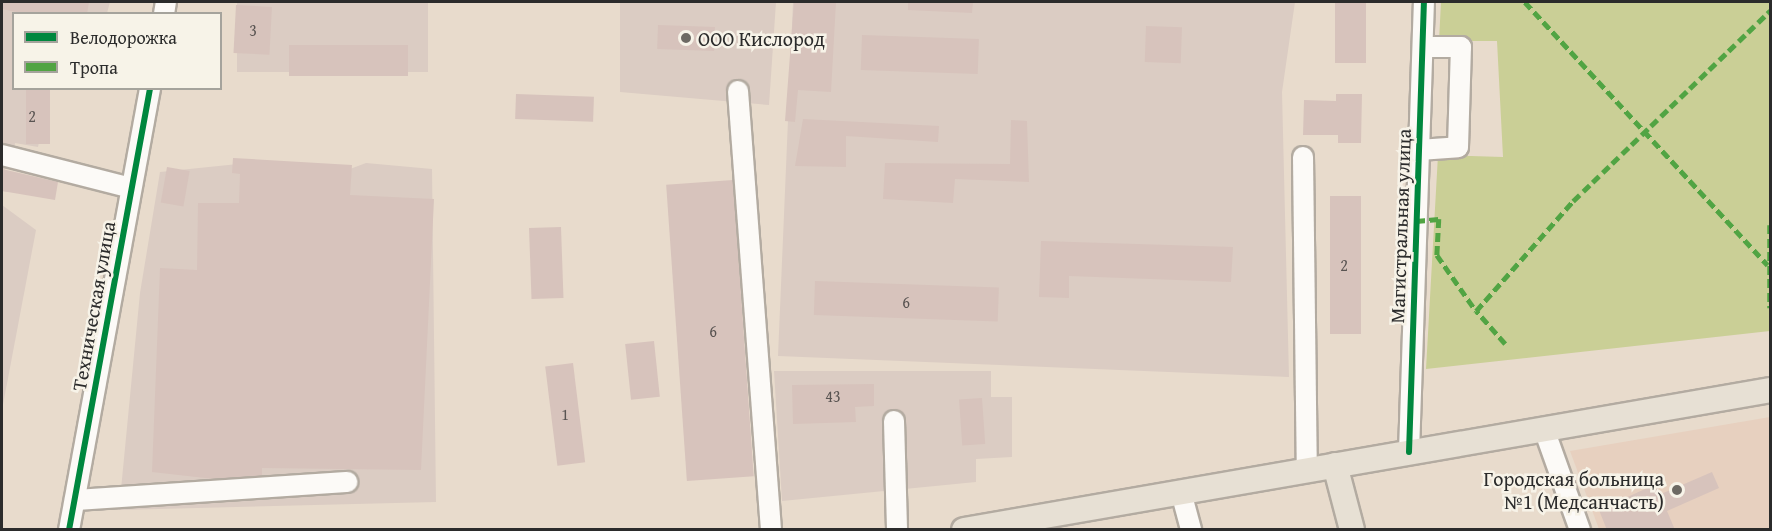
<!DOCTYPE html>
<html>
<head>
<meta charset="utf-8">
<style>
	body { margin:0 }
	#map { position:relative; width:1772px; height:531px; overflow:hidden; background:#e8dbcc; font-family:"Gentium Book Plus",serif }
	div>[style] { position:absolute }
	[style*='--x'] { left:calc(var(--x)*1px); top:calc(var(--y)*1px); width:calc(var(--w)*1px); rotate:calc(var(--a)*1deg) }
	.built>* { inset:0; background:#e7d0bf }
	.industrial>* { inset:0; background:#dbccc3; transform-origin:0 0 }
	.green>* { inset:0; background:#cacf96 }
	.building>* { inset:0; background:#d7c3bc; transform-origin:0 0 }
	.roads { filter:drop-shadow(2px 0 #b3aba1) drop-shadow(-2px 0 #b3aba1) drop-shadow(0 2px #b3aba1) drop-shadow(0 -2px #b3aba1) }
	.minor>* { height:20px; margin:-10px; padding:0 10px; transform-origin:10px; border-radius:10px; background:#fcfaf7 }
	.major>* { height:24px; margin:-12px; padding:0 12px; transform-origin:12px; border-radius:12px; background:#e7e0d4 }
	.quiet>* { height:4.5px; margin-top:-2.25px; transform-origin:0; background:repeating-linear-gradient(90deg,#51a443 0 9px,transparent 0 13.5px) }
	.cycleway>* { height:6px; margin:-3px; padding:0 3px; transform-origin:3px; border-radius:3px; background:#00873e }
	.dots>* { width:16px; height:16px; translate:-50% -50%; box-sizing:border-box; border:3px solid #f7f3e8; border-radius:50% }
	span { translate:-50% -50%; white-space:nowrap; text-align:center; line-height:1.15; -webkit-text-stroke:5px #f7f3e8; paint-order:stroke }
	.number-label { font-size:16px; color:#595452 }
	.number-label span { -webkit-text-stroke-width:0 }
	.poi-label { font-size:20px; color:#2b2b2b }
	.left { translate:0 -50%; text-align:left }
	.right { translate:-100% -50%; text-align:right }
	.street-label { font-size:20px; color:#2b2b2b }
	.frame { position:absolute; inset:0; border:3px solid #2b2b2b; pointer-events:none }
	.legend { position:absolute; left:12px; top:12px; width:210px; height:78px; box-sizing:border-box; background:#f7f3e8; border:2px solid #a5a39c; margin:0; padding:8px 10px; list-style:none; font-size:18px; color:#2b2b2b }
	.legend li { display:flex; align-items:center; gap:12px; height:30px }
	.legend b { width:30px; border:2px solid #a5a39c }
</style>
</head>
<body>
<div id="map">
	<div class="built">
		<i style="clip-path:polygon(1770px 417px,1770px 529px,1599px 529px,1570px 451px)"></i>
	</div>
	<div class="industrial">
		<i style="clip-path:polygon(2px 2px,110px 2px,107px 13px,14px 14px,14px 88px,50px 89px,38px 147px,15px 143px,13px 160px,6px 164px,3px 180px,9px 192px,2px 191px)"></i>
		<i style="left:237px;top:2px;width:191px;height:70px"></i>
		<i style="clip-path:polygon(620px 2px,776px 2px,769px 105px,620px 92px)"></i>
		<i style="clip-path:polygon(793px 2px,1295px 2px,1282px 92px,1289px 377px,778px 356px)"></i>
		<i style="clip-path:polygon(366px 163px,432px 169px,436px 502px,119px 510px,140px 293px,160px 172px,238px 164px,350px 169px)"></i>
		<i style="clip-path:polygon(2px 205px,36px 230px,2px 410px)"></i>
		<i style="clip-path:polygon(774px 371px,991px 371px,991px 397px,1012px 397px,1012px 457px,976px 459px,976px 482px,782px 501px)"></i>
	</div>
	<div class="green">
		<i style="clip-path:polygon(1441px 2px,1770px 2px,1770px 331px,1426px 369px,1438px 155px,1503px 157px,1497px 41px,1439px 41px)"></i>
	</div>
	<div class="building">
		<i style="clip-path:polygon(2px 2px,89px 2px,87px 14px,26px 14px,2px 9px)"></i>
		<i style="clip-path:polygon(794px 2px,836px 2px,831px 92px,798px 90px,795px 122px,785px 121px)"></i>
		<i style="clip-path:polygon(908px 2px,973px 2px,972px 13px,908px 10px)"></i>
		<i style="left:1335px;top:2px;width:31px;height:61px"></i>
		<i style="left:236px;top:5px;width:36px;height:48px;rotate:3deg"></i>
		<i style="left:658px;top:25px;width:57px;height:24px;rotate:2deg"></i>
		<i style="left:1146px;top:26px;width:36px;height:36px;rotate:2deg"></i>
		<i style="left:862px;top:35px;width:117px;height:35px;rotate:2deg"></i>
		<i style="left:289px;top:45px;width:119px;height:31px"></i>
		<i style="left:26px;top:88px;width:24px;height:56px"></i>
		<i style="left:516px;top:94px;width:78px;height:25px;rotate:2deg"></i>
		<i style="clip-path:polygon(1336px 94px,1362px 94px,1361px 143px,1338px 143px,1338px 135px,1303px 135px,1304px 100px,1336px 101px)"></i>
		<i style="clip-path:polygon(803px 119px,939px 126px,938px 142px,846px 136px,846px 167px,795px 166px)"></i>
		<i style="clip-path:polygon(1011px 120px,1027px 121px,1029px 182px,955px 179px,953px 203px,883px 199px,885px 163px,1010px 164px)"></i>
		<i style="clip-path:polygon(233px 158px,352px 165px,350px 195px,434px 199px,421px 470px,262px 468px,262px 476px,214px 479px,152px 472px,160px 268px,197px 270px,198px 203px,239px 203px,240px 174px,232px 173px)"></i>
		<i style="left:167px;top:167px;width:23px;height:36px;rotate:10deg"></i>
		<i style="clip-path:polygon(2px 169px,58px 182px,55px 200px,2px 191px)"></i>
		<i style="left:733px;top:180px;width:297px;height:67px;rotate:86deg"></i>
		<i style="left:1330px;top:196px;width:31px;height:138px"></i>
		<i style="left:561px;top:227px;width:71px;height:32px;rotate:88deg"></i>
		<i style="clip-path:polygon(1041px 241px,1233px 247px,1231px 282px,1069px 276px,1069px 298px,1039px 297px)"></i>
		<i style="left:815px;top:281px;width:184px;height:34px;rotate:2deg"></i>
		<i style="left:654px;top:341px;width:56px;height:29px;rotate:84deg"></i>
		<i style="left:573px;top:363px;width:100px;height:28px;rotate:83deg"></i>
		<i style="clip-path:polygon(874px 384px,874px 406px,855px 407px,856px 422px,793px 424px,792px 385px)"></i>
		<i style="left:982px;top:398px;width:46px;height:23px;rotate:86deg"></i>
		<i style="clip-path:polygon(1712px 472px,1719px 488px,1667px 511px,1675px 530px,1607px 530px,1599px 510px,1656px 484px,1661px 494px)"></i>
	</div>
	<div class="roads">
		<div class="minor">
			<i style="--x:164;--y:14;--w:12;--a:-81"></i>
			<i style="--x:738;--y:91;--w:440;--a:85.7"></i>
			<i style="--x:1419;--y:150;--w:39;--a:-4"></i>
			<i style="--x:1458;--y:147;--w:100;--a:-88.3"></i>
			<i style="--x:1461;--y:47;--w:38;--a:180"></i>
			<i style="--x:2;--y:155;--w:133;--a:14.3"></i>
			<i style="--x:1303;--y:157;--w:313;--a:89.3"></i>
			<i style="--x:894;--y:421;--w:109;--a:88.4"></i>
			<i style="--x:1544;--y:429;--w:107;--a:70.4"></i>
			<i style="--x:1409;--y:452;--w:450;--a:-88.1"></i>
			<i style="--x:1181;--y:492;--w:39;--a:75"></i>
			<i style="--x:75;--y:500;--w:273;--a:-3.8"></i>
			<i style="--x:69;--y:530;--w:449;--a:-79.6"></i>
		</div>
		<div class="major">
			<i style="--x:1335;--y:465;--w:67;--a:75.3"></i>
			<i style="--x:964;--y:530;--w:818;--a:-9.85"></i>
		</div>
	</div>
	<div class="quiet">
		<i style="--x:1525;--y:2;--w:358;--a:47.3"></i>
		<i style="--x:1416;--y:221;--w:23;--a:-5"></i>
		<i style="--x:1439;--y:219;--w:36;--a:93"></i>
		<i style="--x:1437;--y:255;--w:68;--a:55.1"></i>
		<i style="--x:1770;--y:225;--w:83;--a:90"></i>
		<i style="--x:1505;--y:344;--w:44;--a:-131.3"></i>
		<i style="--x:1476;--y:311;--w:147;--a:-48.6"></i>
		<i style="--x:1573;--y:201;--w:274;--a:-44"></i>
	</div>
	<div class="cycleway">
		<i style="--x:1409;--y:452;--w:450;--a:-88.1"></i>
		<i style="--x:69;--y:530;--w:449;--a:-79.6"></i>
	</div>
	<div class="dots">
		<i style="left:686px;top:38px;background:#6d6963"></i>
		<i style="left:1677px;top:490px;background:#6d6963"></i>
	</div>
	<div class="number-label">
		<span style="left:253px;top:30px">3</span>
		<span style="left:32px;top:116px">2</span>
		<span style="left:1344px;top:265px">2</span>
		<span style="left:906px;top:302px">6</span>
		<span style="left:713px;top:331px">6</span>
		<span style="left:833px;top:396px">43</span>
		<span style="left:565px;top:414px">1</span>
	</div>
	<div class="poi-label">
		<span class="left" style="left:698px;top:38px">ООО Кислород</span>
		<span class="right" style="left:1664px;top:490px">Городская больница<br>№1 (Медсанчасть)</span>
	</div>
	<div class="street-label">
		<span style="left:1400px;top:226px;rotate:-88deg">Магистральная улица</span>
		<span style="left:93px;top:306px;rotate:-80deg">Техническая улица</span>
	</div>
	<div class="frame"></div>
	<ul class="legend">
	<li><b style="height:8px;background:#00873e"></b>Велодорожка</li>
	<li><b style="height:8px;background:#51a443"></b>Тропа</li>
	</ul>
</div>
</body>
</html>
